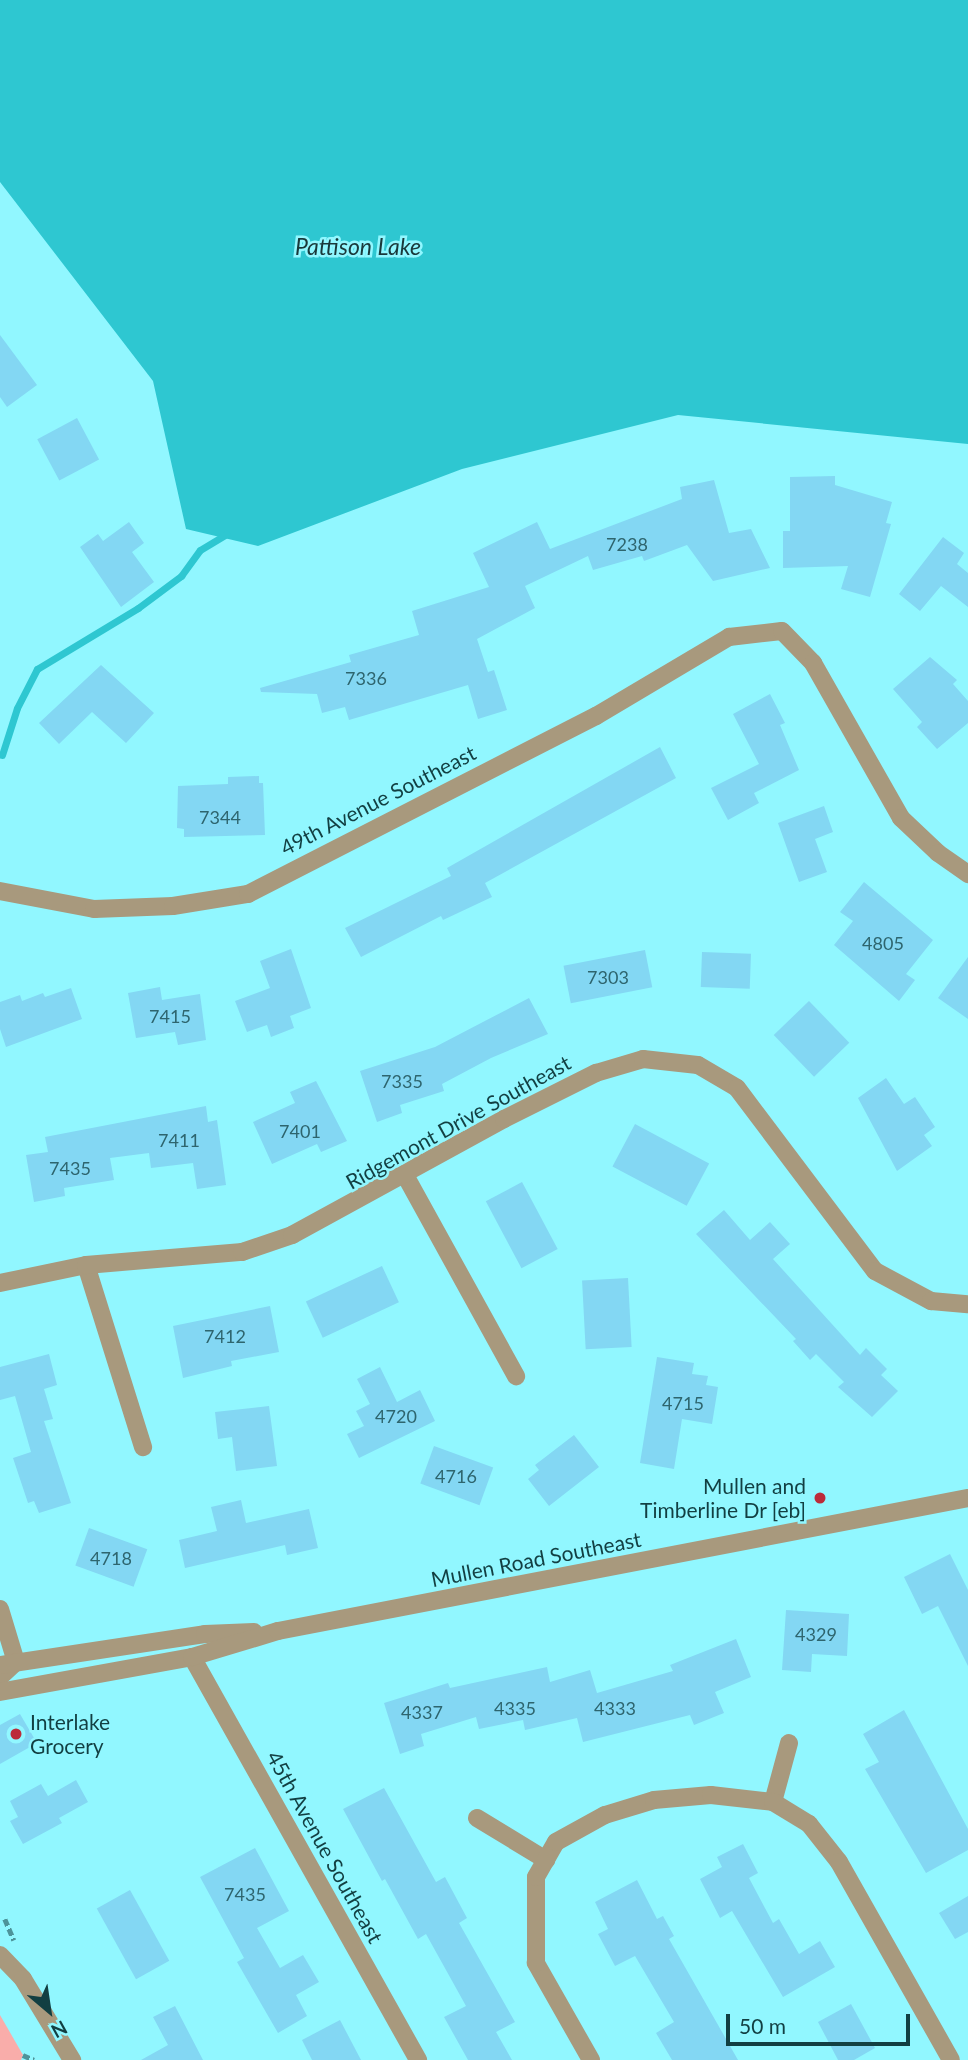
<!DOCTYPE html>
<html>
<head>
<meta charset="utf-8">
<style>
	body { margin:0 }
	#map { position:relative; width:968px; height:2060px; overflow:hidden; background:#91f7ff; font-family:Lato,sans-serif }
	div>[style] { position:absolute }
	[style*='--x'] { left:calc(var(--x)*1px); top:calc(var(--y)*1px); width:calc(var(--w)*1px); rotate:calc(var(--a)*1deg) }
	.green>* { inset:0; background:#f9adaa }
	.water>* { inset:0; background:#2ec7d1 }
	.stream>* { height:7px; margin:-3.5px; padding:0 3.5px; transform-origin:3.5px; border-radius:3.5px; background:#2ec7d1 }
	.building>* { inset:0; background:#83d7f3; transform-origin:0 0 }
	.path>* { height:4.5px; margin-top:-2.25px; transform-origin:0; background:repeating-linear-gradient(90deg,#4d949a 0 7px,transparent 0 10.5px) }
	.minor>* { height:18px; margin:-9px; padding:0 9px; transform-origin:9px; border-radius:9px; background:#a8997d }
	.dots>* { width:19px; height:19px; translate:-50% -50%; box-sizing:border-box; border:4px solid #91f7ff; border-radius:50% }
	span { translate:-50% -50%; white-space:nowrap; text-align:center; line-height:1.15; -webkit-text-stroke:5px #91f7ff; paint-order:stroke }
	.number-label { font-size:18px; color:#2e656e }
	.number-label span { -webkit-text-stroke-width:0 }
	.street-label { font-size:21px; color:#123f42 }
	.poi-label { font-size:21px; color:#123f42 }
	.right { translate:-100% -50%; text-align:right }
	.left { translate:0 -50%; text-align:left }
	.water-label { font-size:23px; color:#1a383a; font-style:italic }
	.north { position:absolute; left:14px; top:1976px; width:70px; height:70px; -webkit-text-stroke:5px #91f7ff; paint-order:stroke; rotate:151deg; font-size:19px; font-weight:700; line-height:28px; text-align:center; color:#123f42 }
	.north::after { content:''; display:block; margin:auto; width:24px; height:32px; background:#123f42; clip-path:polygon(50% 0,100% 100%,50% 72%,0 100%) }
	.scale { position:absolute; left:726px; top:2014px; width:184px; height:32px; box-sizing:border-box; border:4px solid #123f42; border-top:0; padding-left:9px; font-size:21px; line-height:24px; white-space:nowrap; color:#123f42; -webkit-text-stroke:5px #91f7ff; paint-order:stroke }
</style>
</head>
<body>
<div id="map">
	<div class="green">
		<i style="clip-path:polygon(0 2015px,23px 2055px,21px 2060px,0 2060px)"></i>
	</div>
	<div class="water">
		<i style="clip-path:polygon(0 0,968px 0,968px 444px,678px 415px,462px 469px,258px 546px,186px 529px,153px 381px,0 182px)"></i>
	</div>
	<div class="stream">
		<i style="--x:2;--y:755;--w:49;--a:-72.3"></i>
		<i style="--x:17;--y:708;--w:44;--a:-62.9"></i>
		<i style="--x:37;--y:669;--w:118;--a:-31.1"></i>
		<i style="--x:138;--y:608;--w:54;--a:-36.7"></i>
		<i style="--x:181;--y:576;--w:32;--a:-54"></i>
		<i style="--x:200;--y:550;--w:31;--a:-31"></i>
	</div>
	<div class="building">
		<i style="clip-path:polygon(0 335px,37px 385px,7px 407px,0 397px)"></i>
		<i style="left:77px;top:418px;width:47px;height:45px;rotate:62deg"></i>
		<i style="clip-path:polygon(835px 476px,835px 485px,892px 502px,886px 523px,891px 524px,870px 597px,841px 589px,848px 566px,783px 568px,783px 531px,790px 531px,790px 477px)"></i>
		<i style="clip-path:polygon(714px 480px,729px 533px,751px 529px,770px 568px,713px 581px,687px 545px,644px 561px,642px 556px,593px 570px,588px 556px,525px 586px,535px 608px,477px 639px,488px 672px,494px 670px,507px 710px,478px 719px,468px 685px,349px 720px,345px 707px,322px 713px,317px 694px,261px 692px,260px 688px,351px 662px,349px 655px,419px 635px,412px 611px,489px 587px,473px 553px,537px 522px,550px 549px,682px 499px,680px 487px)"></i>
		<i style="clip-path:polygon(129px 522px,144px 543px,132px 552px,154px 582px,121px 607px,80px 547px,98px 534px,103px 541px)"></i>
		<i style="clip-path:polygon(943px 537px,964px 553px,957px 564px,968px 573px,968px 607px,941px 586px,920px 611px,899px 594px)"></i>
		<i style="clip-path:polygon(930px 657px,957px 680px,953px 684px,968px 701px,968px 723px,937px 749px,917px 727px,922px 722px,893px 689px)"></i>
		<i style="clip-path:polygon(101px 665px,154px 713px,126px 743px,92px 712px,59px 744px,39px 723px)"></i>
		<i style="clip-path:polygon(770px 694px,785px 723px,780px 725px,799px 770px,754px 793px,759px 803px,728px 820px,711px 788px,759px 764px,733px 714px)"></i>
		<i style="clip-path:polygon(660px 747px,676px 778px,485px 883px,492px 897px,443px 920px,441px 916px,361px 957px,345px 928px,451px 876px,447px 868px)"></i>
		<i style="clip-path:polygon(259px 776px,259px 783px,263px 783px,265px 835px,184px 837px,184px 829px,177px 828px,178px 786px,228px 784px,228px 777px)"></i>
		<i style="clip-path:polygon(824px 806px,833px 832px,815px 839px,827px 872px,799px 882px,778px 823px)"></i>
		<i style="clip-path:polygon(864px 882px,933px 940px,906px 974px,915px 980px,899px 1001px,834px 945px,853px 921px,840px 912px)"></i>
		<i style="clip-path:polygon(291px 949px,311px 1008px,290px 1016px,294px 1028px,271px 1037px,267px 1025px,247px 1032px,235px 1001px,270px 988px,260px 961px)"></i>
		<i style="left:645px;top:950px;width:38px;height:83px;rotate:79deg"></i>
		<i style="left:702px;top:952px;width:49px;height:35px;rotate:2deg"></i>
		<i style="clip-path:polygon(968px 957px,968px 1019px,938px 998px)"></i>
		<i style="clip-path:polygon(160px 987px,162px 1000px,200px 994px,206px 1040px,178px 1045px,175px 1032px,136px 1038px,128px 993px)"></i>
		<i style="clip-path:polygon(71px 988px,82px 1019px,6px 1047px,0 1029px,0 1002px,20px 995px,22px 1001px,43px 993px,45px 997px)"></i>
		<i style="clip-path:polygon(529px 998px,548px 1034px,491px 1058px,442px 1084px,444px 1091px,400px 1105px,402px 1113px,377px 1122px,360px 1071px,435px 1047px)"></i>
		<i style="left:809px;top:1001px;width:58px;height:49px;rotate:46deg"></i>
		<i style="clip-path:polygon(886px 1078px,904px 1104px,915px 1097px,935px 1127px,924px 1135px,932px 1146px,897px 1171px,858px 1098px)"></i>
		<i style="clip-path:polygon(316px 1081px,347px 1141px,321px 1152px,317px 1144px,272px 1164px,253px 1122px,295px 1103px,290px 1092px)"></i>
		<i style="clip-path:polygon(206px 1106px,208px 1122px,217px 1120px,226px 1185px,197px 1189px,193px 1163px,151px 1168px,149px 1153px,110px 1158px,114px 1180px,64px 1188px,65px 1196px,34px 1202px,26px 1155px,48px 1152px,45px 1137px)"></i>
		<i style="left:635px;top:1124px;width:84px;height:48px;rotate:28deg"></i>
		<i style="left:522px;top:1182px;width:76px;height:41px;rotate:62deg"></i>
		<i style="clip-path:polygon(724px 1210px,750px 1240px,770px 1222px,790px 1244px,773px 1259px,860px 1355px,866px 1348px,887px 1369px,881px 1375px,898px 1391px,872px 1417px,838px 1387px,844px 1382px,816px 1354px,810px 1360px,793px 1341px,796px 1339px,696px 1234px)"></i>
		<i style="left:382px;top:1266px;width:40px;height:84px;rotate:65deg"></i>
		<i style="left:628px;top:1278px;width:69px;height:46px;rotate:87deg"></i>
		<i style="clip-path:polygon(270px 1306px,279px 1352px,231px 1361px,232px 1366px,183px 1378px,173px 1326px)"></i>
		<i style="clip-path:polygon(49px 1354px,57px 1385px,44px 1389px,53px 1419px,44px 1421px,71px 1503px,39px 1513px,34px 1501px,28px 1503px,13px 1458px,31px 1452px,15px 1396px,0 1400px,0 1367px)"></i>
		<i style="clip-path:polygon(657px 1357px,694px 1363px,692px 1374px,708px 1376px,706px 1385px,718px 1387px,712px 1424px,682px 1419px,674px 1469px,640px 1463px)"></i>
		<i style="clip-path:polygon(380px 1367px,397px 1402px,420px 1390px,435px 1421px,359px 1458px,347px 1434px,364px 1426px,356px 1411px,370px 1404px,357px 1379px)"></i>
		<i style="clip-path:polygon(269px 1406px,277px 1466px,236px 1471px,232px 1437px,218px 1439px,215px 1412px)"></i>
		<i style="clip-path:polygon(574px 1435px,599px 1467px,549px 1506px,528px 1479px,539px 1470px,535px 1465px)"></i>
		<i style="left:434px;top:1446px;width:63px;height:40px;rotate:20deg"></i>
		<i style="clip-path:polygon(241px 1500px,246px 1523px,309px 1509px,318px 1548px,287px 1555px,285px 1545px,185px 1568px,179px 1540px,217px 1531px,211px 1507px)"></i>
		<i style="left:89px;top:1528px;width:62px;height:40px;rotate:20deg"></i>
		<i style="clip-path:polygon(950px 1554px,968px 1590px,968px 1666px,938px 1606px,922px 1614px,904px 1577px)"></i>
		<i style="clip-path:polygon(786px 1610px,849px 1614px,847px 1656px,812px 1654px,811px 1672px,782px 1670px)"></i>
		<i style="clip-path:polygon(736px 1639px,751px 1677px,715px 1692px,724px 1713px,694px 1725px,690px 1715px,583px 1742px,577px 1718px,525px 1730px,523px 1720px,479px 1729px,476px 1717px,421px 1734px,424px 1746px,400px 1754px,384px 1703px,448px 1683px,450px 1688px,547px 1667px,550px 1682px,590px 1670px,597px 1693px,673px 1671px,670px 1665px)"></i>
		<i style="clip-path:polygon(904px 1710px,968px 1829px,968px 1850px,926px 1873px,865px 1769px,879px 1762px,863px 1734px)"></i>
		<i style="clip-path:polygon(20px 1714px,37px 1743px,0 1764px,0 1725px)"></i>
		<i style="clip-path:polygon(76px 1780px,88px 1802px,59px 1818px,62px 1823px,23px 1844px,10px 1821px,18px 1817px,10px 1801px,41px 1784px,48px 1796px)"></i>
		<i style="clip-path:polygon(384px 1788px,436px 1882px,445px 1877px,467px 1918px,459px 1923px,515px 2022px,496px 2032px,512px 2060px,468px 2060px,444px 2017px,466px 2006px,426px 1934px,418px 1939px,385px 1879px,382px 1881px,343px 1809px)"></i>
		<i style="clip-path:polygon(743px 1844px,758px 1873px,749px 1878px,773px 1923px,779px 1919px,799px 1954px,820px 1941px,835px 1967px,783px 1997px,732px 1911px,720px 1918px,700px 1879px,722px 1867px,717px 1857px)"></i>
		<i style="clip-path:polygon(255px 1848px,289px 1911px,257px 1928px,280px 1968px,303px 1955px,319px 1982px,296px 1995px,307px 2016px,278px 2033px,237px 1962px,244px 1958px,200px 1877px)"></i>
		<i style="clip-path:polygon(637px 1880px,657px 1919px,663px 1916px,674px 1936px,669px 1939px,738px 2060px,672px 2060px,656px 2033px,674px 2022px,635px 1956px,615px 1966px,598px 1934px,608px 1929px,595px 1902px)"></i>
		<i style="left:130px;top:1890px;width:81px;height:38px;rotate:61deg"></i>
		<i style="clip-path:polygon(968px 1896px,968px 1932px,955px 1939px,939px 1913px)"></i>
		<i style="clip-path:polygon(851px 2004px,875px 2048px,854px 2060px,838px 2060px,818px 2022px)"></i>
		<i style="clip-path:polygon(175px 2006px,203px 2060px,141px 2060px,168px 2045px,153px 2017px)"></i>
		<i style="clip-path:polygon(340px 2020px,361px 2060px,312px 2060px,302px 2040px)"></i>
	</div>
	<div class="path">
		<i style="--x:5;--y:1919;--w:23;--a:67"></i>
		<i style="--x:23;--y:2055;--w:12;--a:24"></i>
	</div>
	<div class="minor">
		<i style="--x:0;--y:891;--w:96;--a:10.8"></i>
		<i style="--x:94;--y:909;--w:79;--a:-2.2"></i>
		<i style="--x:173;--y:906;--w:76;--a:-9.1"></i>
		<i style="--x:248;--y:894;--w:391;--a:-27.1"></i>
		<i style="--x:596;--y:716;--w:155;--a:-30.7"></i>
		<i style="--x:729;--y:637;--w:53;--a:-6.5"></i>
		<i style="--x:782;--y:631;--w:45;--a:45.9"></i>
		<i style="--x:813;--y:663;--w:178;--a:60.4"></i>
		<i style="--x:901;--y:818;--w:51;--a:43.4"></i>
		<i style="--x:938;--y:853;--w:37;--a:35"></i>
		<i style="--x:405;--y:1175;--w:230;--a:61.1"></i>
		<i style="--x:86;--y:1265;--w:191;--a:72.6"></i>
		<i style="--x:0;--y:1283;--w:88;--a:-11.8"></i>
		<i style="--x:86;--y:1265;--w:157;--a:-4.8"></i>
		<i style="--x:242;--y:1252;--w:53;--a:-18.8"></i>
		<i style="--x:292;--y:1235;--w:242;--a:-28.7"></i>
		<i style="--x:504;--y:1119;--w:103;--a:-26.6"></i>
		<i style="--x:596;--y:1073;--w:49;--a:-16.6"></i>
		<i style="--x:643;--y:1059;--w:55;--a:6.2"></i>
		<i style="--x:698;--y:1065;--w:45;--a:30.5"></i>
		<i style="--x:737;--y:1088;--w:229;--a:53"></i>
		<i style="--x:875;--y:1271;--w:64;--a:28.2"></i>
		<i style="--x:931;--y:1301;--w:37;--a:5"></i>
		<i style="--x:0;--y:1609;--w:55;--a:73.2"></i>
		<i style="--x:16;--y:1662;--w:22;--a:137"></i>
		<i style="--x:192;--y:1657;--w:462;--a:60.7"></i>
		<i style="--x:0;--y:1665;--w:207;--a:-8.6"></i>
		<i style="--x:205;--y:1634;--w:49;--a:-2.3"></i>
		<i style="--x:0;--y:1692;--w:195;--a:-10.3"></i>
		<i style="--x:192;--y:1657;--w:90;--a:-16.8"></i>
		<i style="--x:278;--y:1631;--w:703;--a:-10.91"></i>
		<i style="--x:773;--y:1802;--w:61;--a:-74.8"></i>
		<i style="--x:477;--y:1818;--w:81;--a:31.3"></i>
		<i style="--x:0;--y:1955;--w:33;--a:46"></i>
		<i style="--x:23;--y:1979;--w:95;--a:58.8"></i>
		<i style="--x:591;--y:2060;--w:112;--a:-119.6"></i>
		<i style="--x:536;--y:1963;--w:86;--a:-90"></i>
		<i style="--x:536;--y:1877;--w:40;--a:-60.3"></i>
		<i style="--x:556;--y:1842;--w:56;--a:-28.9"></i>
		<i style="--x:605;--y:1815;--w:51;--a:-17"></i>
		<i style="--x:654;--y:1800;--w:57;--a:-5"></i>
		<i style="--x:711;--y:1795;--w:62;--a:6.4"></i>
		<i style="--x:773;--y:1802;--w:42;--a:31.4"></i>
		<i style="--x:809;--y:1824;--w:48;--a:51.7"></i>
		<i style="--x:839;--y:1862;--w:227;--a:60.5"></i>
	</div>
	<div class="dots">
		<i style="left:820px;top:1498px;background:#bc2b39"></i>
		<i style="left:16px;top:1734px;background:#bc2b39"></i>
	</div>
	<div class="number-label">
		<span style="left:627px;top:544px">7238</span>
		<span style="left:366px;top:678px">7336</span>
		<span style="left:220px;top:817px">7344</span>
		<span style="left:883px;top:943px">4805</span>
		<span style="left:608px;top:977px">7303</span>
		<span style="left:170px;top:1016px">7415</span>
		<span style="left:402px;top:1081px">7335</span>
		<span style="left:300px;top:1131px">7401</span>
		<span style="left:179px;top:1140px">7411</span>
		<span style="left:70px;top:1168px">7435</span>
		<span style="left:225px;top:1336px">7412</span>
		<span style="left:683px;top:1403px">4715</span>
		<span style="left:396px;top:1416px">4720</span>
		<span style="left:456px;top:1476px">4716</span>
		<span style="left:111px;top:1558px">4718</span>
		<span style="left:816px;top:1634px">4329</span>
		<span style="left:515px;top:1708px">4335</span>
		<span style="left:615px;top:1708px">4333</span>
		<span style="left:422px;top:1712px">4337</span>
		<span style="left:245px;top:1894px">7435</span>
	</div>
	<div class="street-label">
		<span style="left:378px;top:800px;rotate:-27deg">49th Avenue Southeast</span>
		<span style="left:458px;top:1122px;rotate:-29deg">Ridgemont Drive Southeast</span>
		<span style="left:536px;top:1559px;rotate:-11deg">Mullen Road Southeast</span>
		<span style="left:325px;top:1847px;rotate:61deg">45th Avenue Southeast</span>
	</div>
	<div class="poi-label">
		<span class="right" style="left:806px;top:1498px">Mullen and<br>Timberline Dr [eb]</span>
		<span class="left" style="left:30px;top:1734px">Interlake<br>Grocery</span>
	</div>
	<div class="water-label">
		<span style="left:358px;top:246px">Pattison Lake</span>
	</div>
	<div class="north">N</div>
	<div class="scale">50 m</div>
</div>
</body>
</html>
